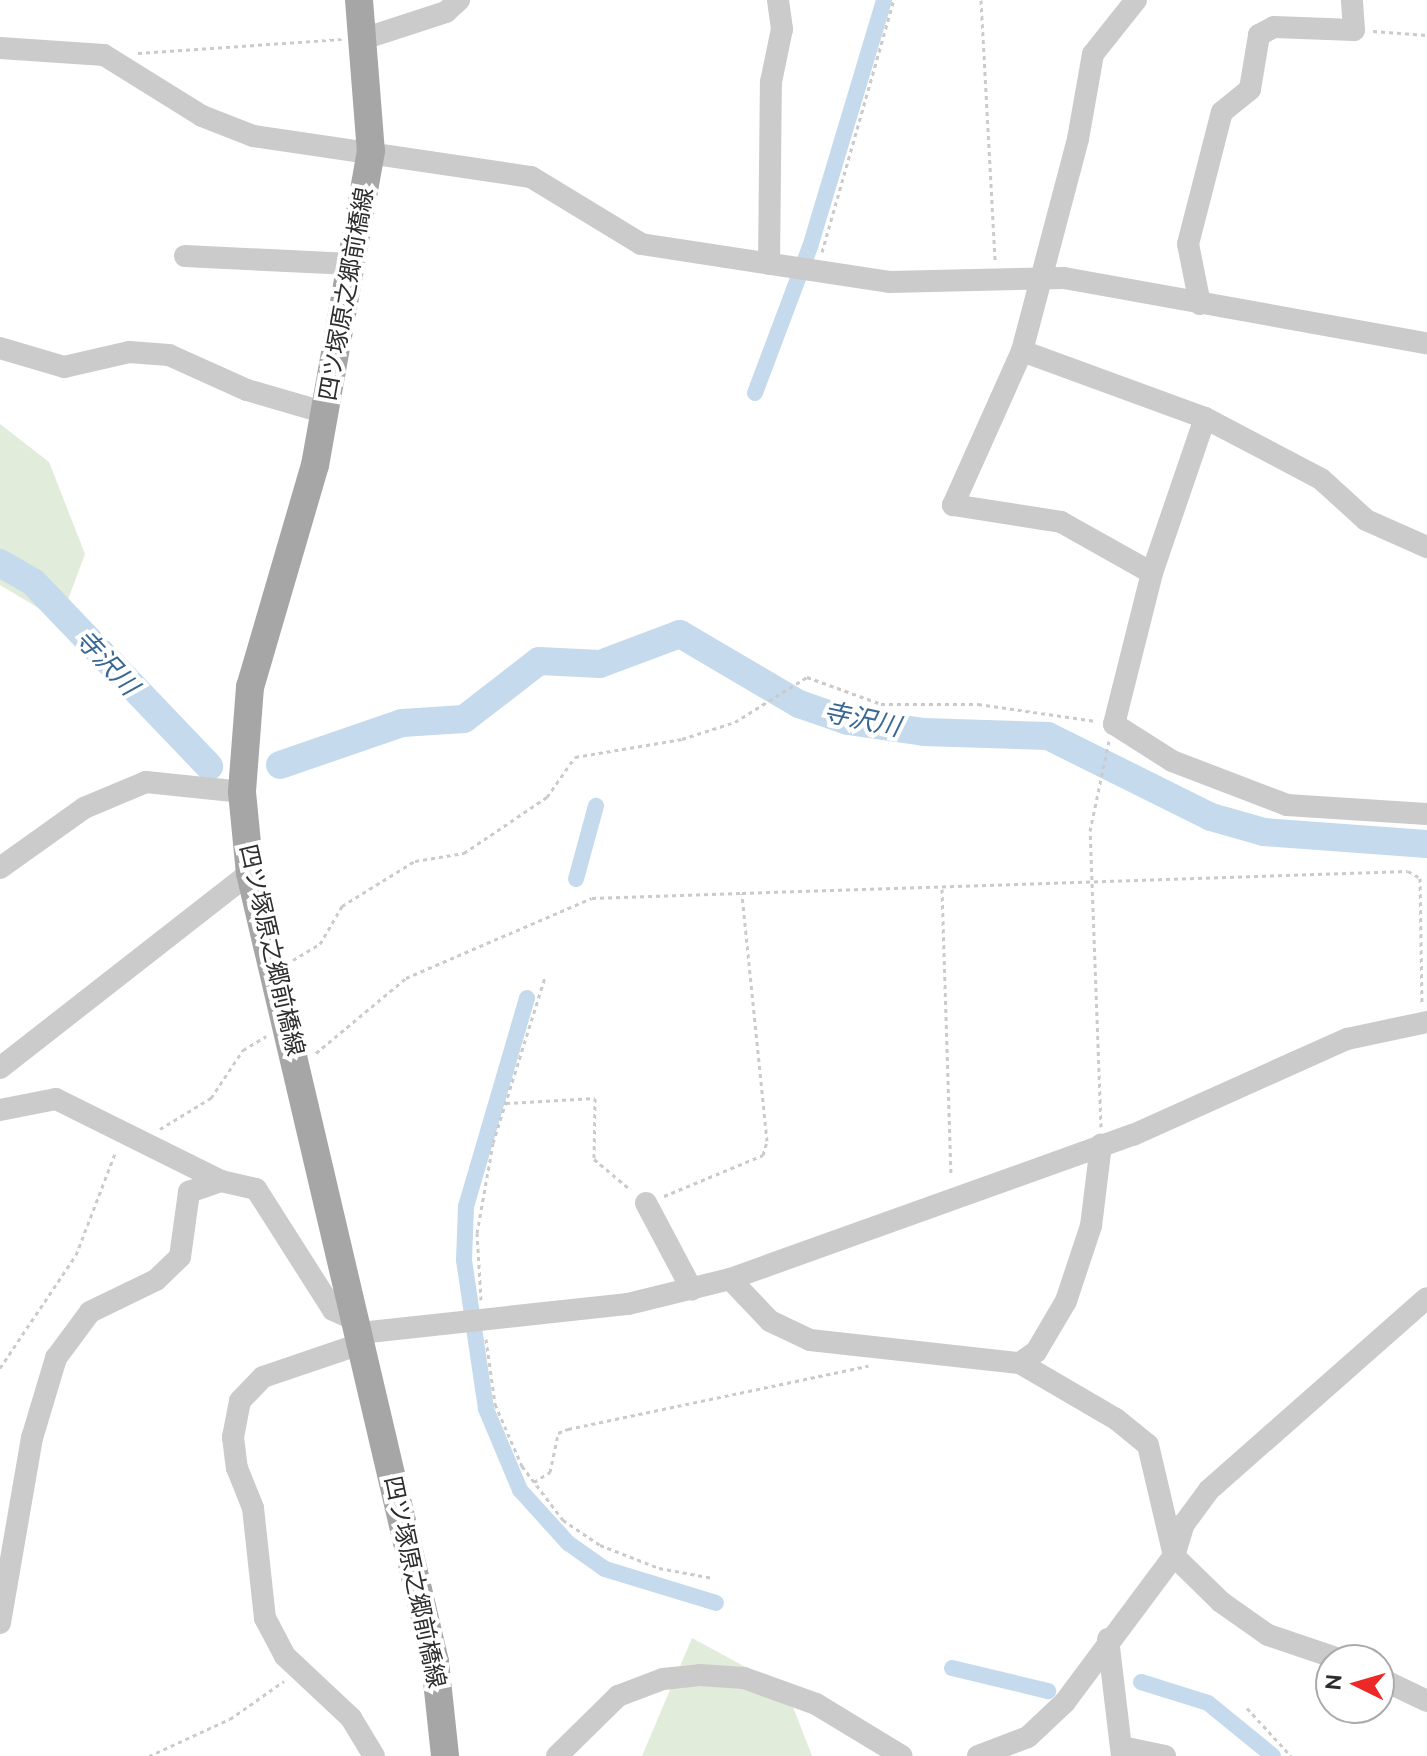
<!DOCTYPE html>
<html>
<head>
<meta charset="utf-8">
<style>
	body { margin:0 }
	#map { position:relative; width:1427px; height:1756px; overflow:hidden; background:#fff; font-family:Ubuntu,"Noto Sans JP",sans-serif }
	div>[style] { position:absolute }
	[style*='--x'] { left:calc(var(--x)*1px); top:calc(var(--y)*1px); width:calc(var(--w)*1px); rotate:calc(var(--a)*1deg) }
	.green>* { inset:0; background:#e2ecda }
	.canal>* { height:16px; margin:-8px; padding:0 8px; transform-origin:8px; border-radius:8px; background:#c5daed }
	.river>* { height:28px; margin:-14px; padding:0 14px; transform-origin:14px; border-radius:14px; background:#c5daed }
	.path>* { height:3px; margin-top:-1.5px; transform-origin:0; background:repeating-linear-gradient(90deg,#cbcbcb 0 4px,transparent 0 8px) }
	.minor>* { height:22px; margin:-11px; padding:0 11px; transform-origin:11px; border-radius:11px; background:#cbcbcb }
	.major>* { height:28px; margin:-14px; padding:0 14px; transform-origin:14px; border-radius:14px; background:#a6a6a6 }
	span { translate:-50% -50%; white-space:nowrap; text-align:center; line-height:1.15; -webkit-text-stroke:8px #fff; paint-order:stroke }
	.street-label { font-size:24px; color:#2e2e2e }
	.water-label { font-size:26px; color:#386893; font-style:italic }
	.north { position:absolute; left:1315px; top:1644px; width:80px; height:80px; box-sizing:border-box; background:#fff; border:2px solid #ababab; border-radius:50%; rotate:275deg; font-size:22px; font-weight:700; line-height:32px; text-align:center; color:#2e2e2e }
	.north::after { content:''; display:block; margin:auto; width:28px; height:36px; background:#ed2927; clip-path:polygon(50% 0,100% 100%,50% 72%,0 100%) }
</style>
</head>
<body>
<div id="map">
	<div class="green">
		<i style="clip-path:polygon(0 424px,49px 462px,85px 554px,60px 621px,0 585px)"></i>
		<i style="clip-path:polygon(692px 1638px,786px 1689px,812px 1756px,642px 1756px)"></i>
	</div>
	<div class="canal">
		<i style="--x:755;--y:393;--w:156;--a:-69.4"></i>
		<i style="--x:810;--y:247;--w:258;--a:-73.3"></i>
		<i style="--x:576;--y:879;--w:76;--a:-74.7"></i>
		<i style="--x:527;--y:998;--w:217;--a:106.3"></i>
		<i style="--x:466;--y:1206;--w:54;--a:92.1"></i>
		<i style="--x:464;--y:1260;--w:151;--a:81.6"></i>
		<i style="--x:486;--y:1409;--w:88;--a:67.2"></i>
		<i style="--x:520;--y:1490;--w:72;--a:47.8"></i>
		<i style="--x:568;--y:1543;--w:45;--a:35.1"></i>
		<i style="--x:605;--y:1569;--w:116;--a:17"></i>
		<i style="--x:952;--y:1668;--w:99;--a:13.5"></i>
		<i style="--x:1141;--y:1682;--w:70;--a:17.4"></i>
		<i style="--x:1208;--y:1703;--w:84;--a:39.2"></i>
	</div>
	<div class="river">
		<i style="--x:0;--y:563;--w:38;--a:30"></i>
		<i style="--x:33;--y:582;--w:255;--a:46.3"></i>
		<i style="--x:280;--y:765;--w:129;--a:-19"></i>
		<i style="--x:402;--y:723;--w:62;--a:-3.7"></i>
		<i style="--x:464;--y:719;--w:95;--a:-37.7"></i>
		<i style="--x:539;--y:661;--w:61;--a:2.8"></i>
		<i style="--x:600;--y:664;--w:85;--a:-20.6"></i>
		<i style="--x:680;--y:634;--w:138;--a:30.5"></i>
		<i style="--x:799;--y:704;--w:52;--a:19.1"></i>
		<i style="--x:848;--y:721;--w:77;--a:8.2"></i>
		<i style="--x:924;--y:732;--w:124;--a:1.8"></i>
		<i style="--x:1048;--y:736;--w:182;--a:26.4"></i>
		<i style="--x:1211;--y:817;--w:55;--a:15.8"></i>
		<i style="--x:1264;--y:832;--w:163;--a:4.2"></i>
	</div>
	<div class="path">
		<i style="--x:981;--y:0;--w:262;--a:86.9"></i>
		<i style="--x:1373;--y:31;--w:54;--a:4.2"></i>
		<i style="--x:138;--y:53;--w:204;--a:-3.9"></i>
		<i style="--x:822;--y:252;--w:262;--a:-74.1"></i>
		<i style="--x:942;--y:889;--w:287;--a:88.2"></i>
		<i style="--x:293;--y:960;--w:31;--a:-31"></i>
		<i style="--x:320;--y:944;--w:44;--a:-59.9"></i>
		<i style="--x:342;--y:906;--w:86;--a:-31.7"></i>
		<i style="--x:415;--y:861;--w:50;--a:-9.3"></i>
		<i style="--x:464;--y:853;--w:100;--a:-34"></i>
		<i style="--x:547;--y:797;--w:49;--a:-55"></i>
		<i style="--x:575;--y:757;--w:109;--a:-9.5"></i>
		<i style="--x:682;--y:739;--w:56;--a:-17.8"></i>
		<i style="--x:735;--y:722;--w:85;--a:-32"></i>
		<i style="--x:807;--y:677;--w:79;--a:20"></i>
		<i style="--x:881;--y:704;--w:97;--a:0"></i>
		<i style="--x:978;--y:704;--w:119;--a:8.2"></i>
		<i style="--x:316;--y:1053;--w:117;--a:-39.8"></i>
		<i style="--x:406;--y:978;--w:202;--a:-23.3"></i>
		<i style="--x:592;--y:898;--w:149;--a:-1.9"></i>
		<i style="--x:506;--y:1103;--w:89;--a:-3.2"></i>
		<i style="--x:595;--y:1098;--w:61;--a:90.9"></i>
		<i style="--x:594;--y:1159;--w:48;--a:40"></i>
		<i style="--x:1101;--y:1127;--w:296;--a:-92.1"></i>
		<i style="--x:1090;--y:831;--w:92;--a:-78.1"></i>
		<i style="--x:160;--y:1129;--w:60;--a:-31.3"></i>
		<i style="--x:211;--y:1098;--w:58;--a:-56.3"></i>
		<i style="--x:243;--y:1050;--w:27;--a:-31"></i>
		<i style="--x:664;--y:1196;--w:107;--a:-22.5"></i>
		<i style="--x:763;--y:1155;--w:15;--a:-74"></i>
		<i style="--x:767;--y:1141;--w:249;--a:-95.8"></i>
		<i style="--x:742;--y:893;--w:666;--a:-1.89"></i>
		<i style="--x:1408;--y:871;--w:14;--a:30"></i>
		<i style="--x:1420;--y:878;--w:125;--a:89.1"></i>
		<i style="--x:481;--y:1300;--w:67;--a:-93.4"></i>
		<i style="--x:477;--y:1233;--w:91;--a:-79.9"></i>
		<i style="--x:493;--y:1143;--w:174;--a:-72.6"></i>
		<i style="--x:486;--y:1339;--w:66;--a:82.1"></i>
		<i style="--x:495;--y:1404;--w:68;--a:66.5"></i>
		<i style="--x:522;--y:1466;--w:68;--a:52.8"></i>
		<i style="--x:563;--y:1520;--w:45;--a:34"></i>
		<i style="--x:600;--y:1545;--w:63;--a:21.3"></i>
		<i style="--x:659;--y:1568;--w:55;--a:10.5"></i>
		<i style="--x:0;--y:1368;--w:136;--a:-56.1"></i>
		<i style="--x:76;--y:1255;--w:111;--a:-69"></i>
		<i style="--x:534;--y:1482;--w:19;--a:-32"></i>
		<i style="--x:550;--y:1472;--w:40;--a:-78"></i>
		<i style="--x:558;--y:1433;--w:11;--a:-22"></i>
		<i style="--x:568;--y:1429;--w:307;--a:-11.9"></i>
		<i style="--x:1247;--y:1708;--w:65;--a:47.5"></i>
		<i style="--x:149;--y:1756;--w:89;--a:-24.6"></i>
		<i style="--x:230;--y:1719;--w:66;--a:-35.1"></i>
	</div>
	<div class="minor">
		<i style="--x:1136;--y:0;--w:69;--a:128.5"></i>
		<i style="--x:1093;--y:54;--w:86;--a:100"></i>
		<i style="--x:1078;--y:139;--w:219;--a:104.8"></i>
		<i style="--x:1022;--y:351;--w:195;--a:20.1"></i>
		<i style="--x:1205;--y:418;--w:131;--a:27.7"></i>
		<i style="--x:1321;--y:479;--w:61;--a:42.3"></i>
		<i style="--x:1366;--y:520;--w:67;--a:23.9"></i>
		<i style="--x:366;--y:38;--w:84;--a:-18"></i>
		<i style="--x:446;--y:12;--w:18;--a:-43"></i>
		<i style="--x:0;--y:48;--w:104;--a:3.9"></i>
		<i style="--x:104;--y:55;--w:115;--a:31.9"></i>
		<i style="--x:202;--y:116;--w:55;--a:21.4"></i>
		<i style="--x:253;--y:136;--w:281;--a:8.4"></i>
		<i style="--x:531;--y:177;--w:129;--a:31.3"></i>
		<i style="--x:641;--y:244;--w:251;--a:8.7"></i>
		<i style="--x:889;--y:282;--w:175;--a:-1.3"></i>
		<i style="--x:1064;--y:278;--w:369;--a:10.2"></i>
		<i style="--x:185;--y:256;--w:166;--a:2.8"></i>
		<i style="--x:769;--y:264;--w:182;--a:-89.4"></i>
		<i style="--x:771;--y:82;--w:54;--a:-78.3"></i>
		<i style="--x:782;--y:29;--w:29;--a:-98"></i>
		<i style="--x:1200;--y:304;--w:61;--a:-101.3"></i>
		<i style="--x:1188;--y:244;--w:136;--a:-75.6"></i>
		<i style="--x:1222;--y:112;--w:36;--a:-39"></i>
		<i style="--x:1250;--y:89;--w:55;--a:-80.5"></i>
		<i style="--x:1259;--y:35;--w:17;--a:-28"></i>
		<i style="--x:1274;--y:27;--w:80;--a:2.1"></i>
		<i style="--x:1354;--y:30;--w:30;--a:-94"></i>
		<i style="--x:0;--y:348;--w:67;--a:16.5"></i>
		<i style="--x:64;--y:367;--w:67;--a:-13"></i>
		<i style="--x:129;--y:352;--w:40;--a:4.3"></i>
		<i style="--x:169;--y:355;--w:85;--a:24.2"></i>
		<i style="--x:247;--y:390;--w:82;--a:16.2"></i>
		<i style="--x:1022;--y:351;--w:169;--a:114.1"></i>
		<i style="--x:953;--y:505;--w:109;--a:8.9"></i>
		<i style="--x:1061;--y:522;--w:104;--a:29.3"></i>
		<i style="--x:1205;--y:418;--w:164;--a:108.9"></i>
		<i style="--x:1152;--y:573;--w:156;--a:104.1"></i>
		<i style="--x:1114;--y:724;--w:69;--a:32.5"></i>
		<i style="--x:1172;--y:761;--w:123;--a:20.9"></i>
		<i style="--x:1287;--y:805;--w:140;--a:3.7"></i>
		<i style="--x:0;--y:868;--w:103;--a:-35.5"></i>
		<i style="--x:84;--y:808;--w:67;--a:-22.8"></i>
		<i style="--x:146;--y:782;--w:97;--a:5.9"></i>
		<i style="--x:0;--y:1068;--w:317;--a:-38"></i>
		<i style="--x:0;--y:1110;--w:57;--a:-11.1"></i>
		<i style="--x:56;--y:1099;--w:184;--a:26.4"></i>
		<i style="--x:221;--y:1181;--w:36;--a:13"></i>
		<i style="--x:256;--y:1189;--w:143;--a:57.5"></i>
		<i style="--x:333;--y:1310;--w:27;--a:24"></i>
		<i style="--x:646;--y:1203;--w:98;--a:62.1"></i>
		<i style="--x:730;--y:1279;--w:58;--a:46.4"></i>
		<i style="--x:770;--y:1321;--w:44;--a:25.4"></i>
		<i style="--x:810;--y:1340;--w:211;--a:6.3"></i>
		<i style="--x:1020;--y:1363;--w:111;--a:30.3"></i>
		<i style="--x:1116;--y:1419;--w:41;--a:39.1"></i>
		<i style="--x:1148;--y:1445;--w:114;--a:76.8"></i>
		<i style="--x:1174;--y:1556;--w:66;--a:44.4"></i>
		<i style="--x:1221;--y:1602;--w:57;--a:35.1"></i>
		<i style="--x:1268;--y:1635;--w:78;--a:18.7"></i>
		<i style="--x:360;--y:1333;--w:270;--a:-6.2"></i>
		<i style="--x:628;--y:1304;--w:105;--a:-13.8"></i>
		<i style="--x:730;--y:1279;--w:428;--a:-19.7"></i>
		<i style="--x:1133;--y:1135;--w:235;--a:-24.2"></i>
		<i style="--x:1347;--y:1039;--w:82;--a:-12"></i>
		<i style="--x:363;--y:1343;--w:106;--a:161.2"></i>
		<i style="--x:263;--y:1377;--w:33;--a:134"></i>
		<i style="--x:240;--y:1401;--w:37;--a:101"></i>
		<i style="--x:233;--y:1437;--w:31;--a:83"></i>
		<i style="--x:237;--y:1468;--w:43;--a:68.2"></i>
		<i style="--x:253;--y:1508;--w:111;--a:83.8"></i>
		<i style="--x:265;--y:1618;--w:43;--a:62.2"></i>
		<i style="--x:285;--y:1656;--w:91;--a:43.2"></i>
		<i style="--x:351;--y:1718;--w:44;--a:58.8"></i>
		<i style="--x:1020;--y:1363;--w:19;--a:-35"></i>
		<i style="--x:1036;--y:1352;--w:59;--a:-59.5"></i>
		<i style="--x:1066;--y:1301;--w:79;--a:-71.6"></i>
		<i style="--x:1091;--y:1226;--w:82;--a:-83"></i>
		<i style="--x:0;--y:1623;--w:188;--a:-80.2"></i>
		<i style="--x:32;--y:1438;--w:84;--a:-73.3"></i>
		<i style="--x:56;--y:1358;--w:57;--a:-53.5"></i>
		<i style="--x:90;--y:1312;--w:73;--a:-25.9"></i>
		<i style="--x:156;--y:1280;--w:33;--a:-44"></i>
		<i style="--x:180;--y:1257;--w:66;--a:-82.1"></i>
		<i style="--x:189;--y:1192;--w:34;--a:-19"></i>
		<i style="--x:1108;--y:1639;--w:118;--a:83.2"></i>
		<i style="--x:1379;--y:1678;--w:53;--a:25.6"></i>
		<i style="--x:1122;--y:1747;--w:44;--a:11.8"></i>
		<i style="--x:557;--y:1756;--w:86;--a:-44.5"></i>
		<i style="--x:618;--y:1696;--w:48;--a:-20.7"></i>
		<i style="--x:663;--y:1679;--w:37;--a:-6"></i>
		<i style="--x:700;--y:1675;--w:44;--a:3.9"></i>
		<i style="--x:744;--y:1678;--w:77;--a:19.9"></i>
		<i style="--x:816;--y:1704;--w:100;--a:31.2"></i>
		<i style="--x:978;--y:1756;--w:53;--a:-20.8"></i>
		<i style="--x:1028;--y:1737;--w:51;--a:-43.4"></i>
		<i style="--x:1065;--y:1702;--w:182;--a:-53.3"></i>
		<i style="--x:1174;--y:1556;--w:34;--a:-73"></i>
		<i style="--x:1184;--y:1524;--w:42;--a:-53.7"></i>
		<i style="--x:1209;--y:1490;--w:290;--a:-41.4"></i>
	</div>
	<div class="major">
		<i style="--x:359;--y:0;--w:151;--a:85.5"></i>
		<i style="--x:371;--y:151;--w:319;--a:100.1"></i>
		<i style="--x:315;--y:465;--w:231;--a:106.3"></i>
		<i style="--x:250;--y:687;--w:105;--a:94.4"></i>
		<i style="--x:242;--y:792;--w:81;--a:84.4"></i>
		<i style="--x:250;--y:873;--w:810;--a:76.8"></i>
		<i style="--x:435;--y:1662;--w:95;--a:83.9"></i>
	</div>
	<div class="street-label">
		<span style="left:346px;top:294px;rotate:-80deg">四ツ塚原之郷前橋線</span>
		<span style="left:272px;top:950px;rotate:77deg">四ツ塚原之郷前橋線</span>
		<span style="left:415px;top:1582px;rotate:78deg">四ツ塚原之郷前橋線</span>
	</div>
	<div class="water-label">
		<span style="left:107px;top:662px;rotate:47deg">寺沢川</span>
		<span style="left:862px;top:719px;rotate:12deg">寺沢川</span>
	</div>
	<div class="north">N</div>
</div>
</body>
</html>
